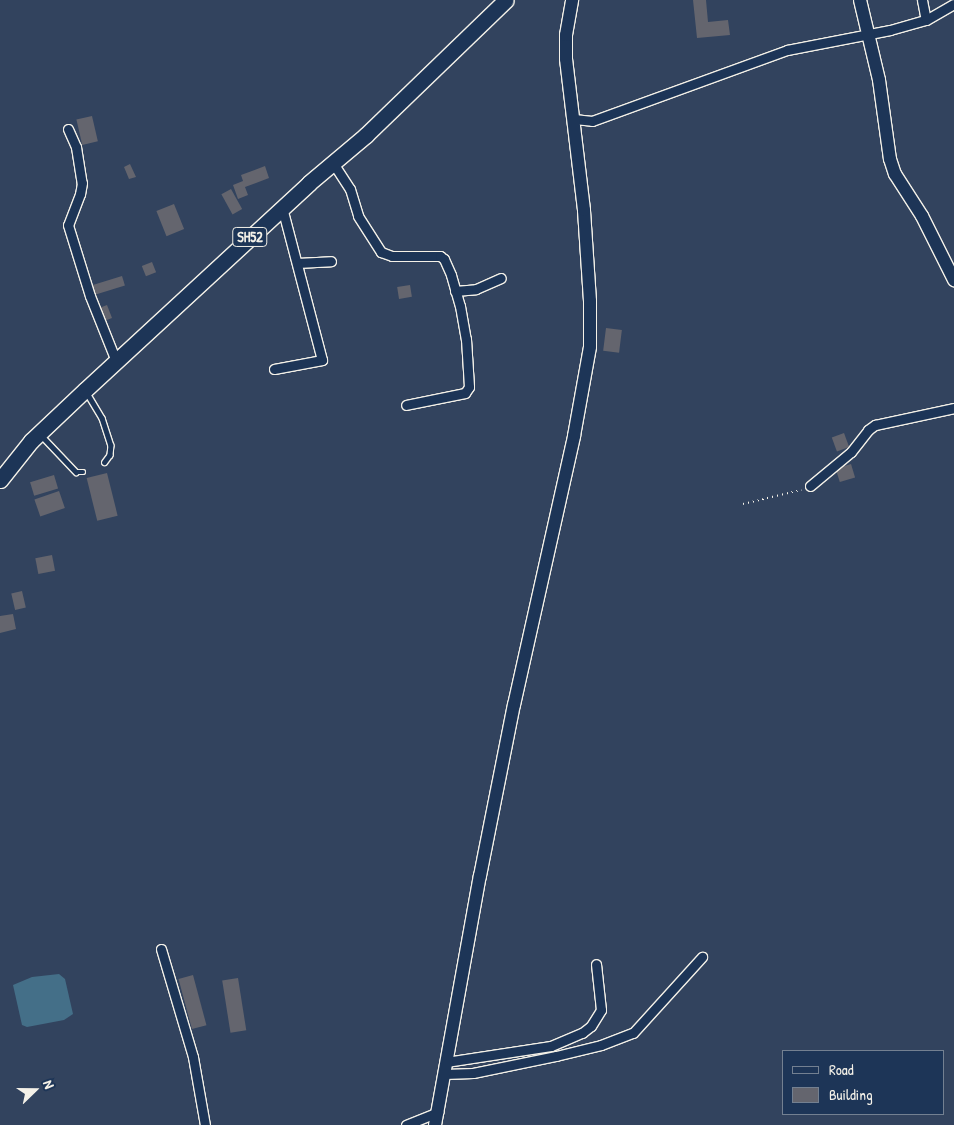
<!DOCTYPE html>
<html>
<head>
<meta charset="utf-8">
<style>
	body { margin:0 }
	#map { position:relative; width:954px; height:1125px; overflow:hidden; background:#32435e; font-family:"Patrick Hand",sans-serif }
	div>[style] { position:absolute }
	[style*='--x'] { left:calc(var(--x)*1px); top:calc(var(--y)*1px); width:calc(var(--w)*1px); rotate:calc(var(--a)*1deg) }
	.water>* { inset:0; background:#446f88 }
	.building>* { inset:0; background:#64656e; transform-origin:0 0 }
	.path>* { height:2px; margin-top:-1px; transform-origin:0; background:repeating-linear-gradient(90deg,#f4f1e8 0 1px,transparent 0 5px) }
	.roads { filter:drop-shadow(1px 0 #f4f1e8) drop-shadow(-1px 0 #f4f1e8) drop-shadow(0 1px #f4f1e8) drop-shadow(0 -1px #f4f1e8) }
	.lane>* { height:4.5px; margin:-2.25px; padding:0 2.25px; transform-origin:2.25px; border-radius:2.25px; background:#1d3557 }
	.street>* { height:9px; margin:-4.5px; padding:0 4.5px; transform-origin:4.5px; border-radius:4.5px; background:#1d3557 }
	.secondary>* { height:12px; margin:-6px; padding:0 6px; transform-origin:6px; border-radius:6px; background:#1d3557 }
	.primary>* { height:15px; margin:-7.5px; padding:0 7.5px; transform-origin:7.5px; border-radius:7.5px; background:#1d3557 }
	span { translate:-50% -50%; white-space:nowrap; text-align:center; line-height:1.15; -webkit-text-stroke:4.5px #1d3557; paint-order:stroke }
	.shield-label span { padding:1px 4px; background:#1d3557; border:1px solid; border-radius:4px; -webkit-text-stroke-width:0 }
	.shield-label { font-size:14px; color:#f4f1e8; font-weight:700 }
	.legend { position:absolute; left:782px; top:1050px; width:162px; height:65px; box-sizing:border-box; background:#1d3557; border:1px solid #738091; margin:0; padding:6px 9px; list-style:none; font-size:15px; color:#f4f1e8 }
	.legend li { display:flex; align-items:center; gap:10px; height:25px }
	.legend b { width:25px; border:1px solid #738091 }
	.north { position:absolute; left:10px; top:1065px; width:50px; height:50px; -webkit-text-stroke:4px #1d3557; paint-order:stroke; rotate:68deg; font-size:14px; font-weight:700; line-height:20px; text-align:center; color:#f4f1e8 }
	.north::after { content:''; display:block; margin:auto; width:18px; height:22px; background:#f4f1e8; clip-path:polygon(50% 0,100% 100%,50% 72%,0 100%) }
</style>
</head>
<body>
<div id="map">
	<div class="water">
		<i style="clip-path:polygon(59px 974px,65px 979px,73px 1014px,64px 1020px,27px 1027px,22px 1025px,13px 985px,32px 977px)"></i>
	</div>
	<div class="building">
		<i style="clip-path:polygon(693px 0,706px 0,708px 22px,728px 20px,730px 35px,697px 38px)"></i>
		<i style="left:92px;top:116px;width:26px;height:16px;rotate:77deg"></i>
		<i style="clip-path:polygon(130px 164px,136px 177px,129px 179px,124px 167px)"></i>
		<i style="clip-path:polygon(265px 166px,269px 178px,245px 187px,248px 195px,238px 199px,233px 185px,243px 181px,241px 175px)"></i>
		<i style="left:231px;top:189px;width:23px;height:11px;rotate:61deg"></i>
		<i style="left:174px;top:204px;width:27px;height:19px;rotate:68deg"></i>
		<i style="left:152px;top:262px;width:11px;height:11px;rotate:68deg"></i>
		<i style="left:122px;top:276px;width:10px;height:33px;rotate:73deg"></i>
		<i style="left:410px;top:285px;width:12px;height:13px;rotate:81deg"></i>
		<i style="left:107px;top:305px;width:14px;height:9px;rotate:69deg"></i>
		<i style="left:606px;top:328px;width:16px;height:23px;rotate:7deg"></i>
		<i style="left:844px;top:433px;width:15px;height:13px;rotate:70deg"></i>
		<i style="left:851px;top:464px;width:14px;height:16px;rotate:73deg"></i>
		<i style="left:107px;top:473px;width:44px;height:21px;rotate:76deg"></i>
		<i style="left:54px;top:475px;width:14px;height:25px;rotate:73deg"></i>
		<i style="left:59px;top:491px;width:18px;height:26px;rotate:71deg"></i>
		<i style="left:52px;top:555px;width:16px;height:17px;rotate:79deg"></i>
		<i style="left:22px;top:591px;width:17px;height:11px;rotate:77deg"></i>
		<i style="clip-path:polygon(13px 614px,16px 629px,0 633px,0 616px)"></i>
		<i style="left:193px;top:975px;width:52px;height:15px;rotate:75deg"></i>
		<i style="left:238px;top:978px;width:53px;height:16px;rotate:81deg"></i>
	</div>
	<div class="path">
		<i style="--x:743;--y:504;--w:60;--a:-13.6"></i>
	</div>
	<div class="roads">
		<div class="lane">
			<i style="--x:87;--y:393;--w:29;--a:59"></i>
			<i style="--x:102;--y:418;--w:28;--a:72"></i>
			<i style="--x:111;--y:445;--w:10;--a:96"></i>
			<i style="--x:110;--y:455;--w:9;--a:126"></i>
			<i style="--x:41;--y:435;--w:51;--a:46.6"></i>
			<i style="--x:76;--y:472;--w:7;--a:0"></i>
		</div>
		<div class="street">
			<i style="--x:922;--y:0;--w:20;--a:79"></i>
			<i style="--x:574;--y:119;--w:18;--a:6"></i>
			<i style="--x:592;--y:121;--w:208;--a:-20"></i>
			<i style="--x:787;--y:50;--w:105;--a:-11"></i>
			<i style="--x:890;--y:30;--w:37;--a:-16"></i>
			<i style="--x:926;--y:20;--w:32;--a:-30"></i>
			<i style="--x:68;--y:129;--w:20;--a:66"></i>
			<i style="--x:76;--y:147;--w:36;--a:81"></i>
			<i style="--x:82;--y:183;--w:11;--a:100"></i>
			<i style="--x:80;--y:194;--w:33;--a:111"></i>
			<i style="--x:68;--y:225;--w:74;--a:72.8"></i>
			<i style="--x:90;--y:296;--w:70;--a:68.2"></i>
			<i style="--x:333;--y:163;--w:31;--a:57"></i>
			<i style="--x:350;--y:189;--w:28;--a:73"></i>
			<i style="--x:358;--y:216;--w:43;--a:57.4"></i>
			<i style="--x:381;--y:252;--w:12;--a:20"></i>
			<i style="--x:392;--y:256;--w:48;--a:0"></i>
			<i style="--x:440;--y:256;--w:5;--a:37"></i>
			<i style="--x:444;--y:259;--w:17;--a:66"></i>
			<i style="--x:451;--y:275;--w:32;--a:74"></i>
			<i style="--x:460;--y:306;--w:34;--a:80"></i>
			<i style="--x:466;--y:339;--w:48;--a:86.4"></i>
			<i style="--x:469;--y:387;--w:7;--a:124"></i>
			<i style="--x:465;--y:393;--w:60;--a:168.5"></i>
			<i style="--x:297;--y:263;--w:34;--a:-3"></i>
			<i style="--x:455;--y:291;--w:21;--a:-5"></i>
			<i style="--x:476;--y:289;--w:27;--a:-24"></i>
			<i style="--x:274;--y:369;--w:49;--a:-10.6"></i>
			<i style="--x:322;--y:360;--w:158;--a:-104.7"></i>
			<i style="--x:810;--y:486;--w:53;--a:-39.7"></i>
			<i style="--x:851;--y:452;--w:28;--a:-52"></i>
			<i style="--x:868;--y:430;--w:9;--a:-36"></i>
			<i style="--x:875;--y:425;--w:81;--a:-12.1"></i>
			<i style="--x:161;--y:949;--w:113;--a:73.5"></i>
			<i style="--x:193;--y:1057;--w:69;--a:80"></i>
			<i style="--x:446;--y:1062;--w:106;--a:-8.7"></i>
			<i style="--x:551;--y:1046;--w:34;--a:-23"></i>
			<i style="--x:582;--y:1033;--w:11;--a:-38"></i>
			<i style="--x:591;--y:1026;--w:19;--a:-58"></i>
			<i style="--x:601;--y:1010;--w:46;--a:-96.2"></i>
			<i style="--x:444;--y:1074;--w:29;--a:-2"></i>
			<i style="--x:473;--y:1073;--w:85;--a:-11.6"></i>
			<i style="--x:556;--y:1056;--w:46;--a:-13.7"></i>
			<i style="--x:601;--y:1045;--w:34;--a:-21"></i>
			<i style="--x:633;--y:1033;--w:103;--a:-47.8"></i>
			<i style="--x:406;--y:1125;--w:35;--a:-22"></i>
		</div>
		<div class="secondary">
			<i style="--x:860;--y:0;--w:82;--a:76.6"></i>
			<i style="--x:879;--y:80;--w:80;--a:82.1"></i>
			<i style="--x:890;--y:159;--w:16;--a:72"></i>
			<i style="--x:895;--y:174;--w:50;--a:57.3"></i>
			<i style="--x:922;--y:216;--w:72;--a:63.4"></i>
			<i style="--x:435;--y:1125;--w:253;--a:-79.8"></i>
			<i style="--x:480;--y:876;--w:174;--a:-78.8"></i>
			<i style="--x:514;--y:705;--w:276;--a:-77.4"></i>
			<i style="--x:574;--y:436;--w:90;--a:-79.8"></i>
			<i style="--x:590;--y:347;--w:46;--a:-90"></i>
			<i style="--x:590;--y:301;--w:91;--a:-93.8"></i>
			<i style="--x:584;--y:210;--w:152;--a:-96.8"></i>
			<i style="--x:566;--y:59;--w:24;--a:-90"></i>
			<i style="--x:566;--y:35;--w:36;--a:-80"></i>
		</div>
		<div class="primary">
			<i style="--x:0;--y:480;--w:50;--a:-51.5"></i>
			<i style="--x:31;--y:441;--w:74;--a:-43.4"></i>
			<i style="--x:85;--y:390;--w:305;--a:-42.7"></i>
			<i style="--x:309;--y:183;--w:75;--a:-40.1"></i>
			<i style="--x:366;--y:135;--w:194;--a:-44"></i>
		</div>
	</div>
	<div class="shield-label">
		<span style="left:250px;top:237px">SH52</span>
	</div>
	<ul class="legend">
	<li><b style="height:6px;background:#1d3557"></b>Road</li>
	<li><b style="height:14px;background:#64656e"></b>Building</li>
	</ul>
	<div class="north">N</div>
</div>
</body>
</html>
